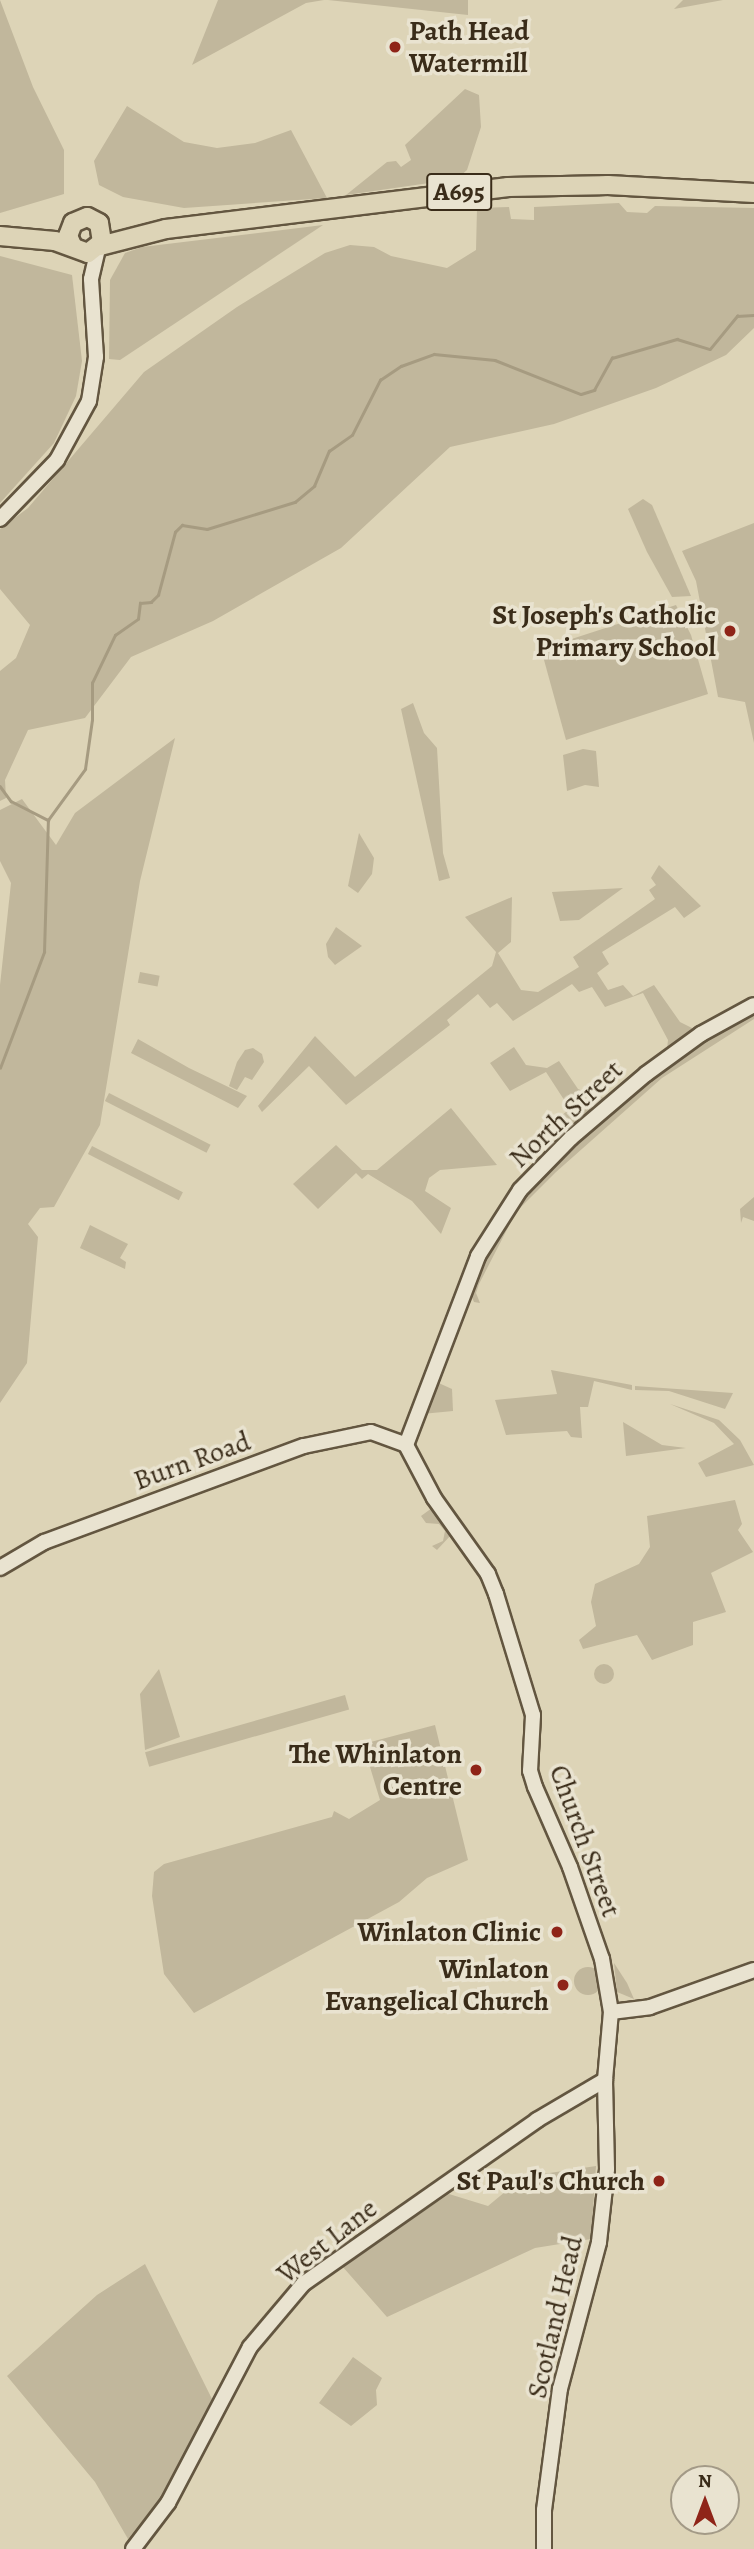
<!DOCTYPE html>
<html>
<head>
<meta charset="utf-8">
<style>
	body { margin:0 }
	#map { position:relative; width:754px; height:2549px; overflow:hidden; background:#ddd4b7; font-family:Alegreya,serif }
	div>[style] { position:absolute }
	[style*='--x'] { left:calc(var(--x)*1px); top:calc(var(--y)*1px); width:calc(var(--w)*1px); rotate:calc(var(--a)*1deg) }
	.green>* { inset:0; background:#c1b79c; transform-origin:0 0 }
	.round { border-radius:50% }
	.stream>* { height:2.5px; margin:-1.25px; padding:0 1.25px; transform-origin:1.25px; border-radius:1.25px; background:#a69b81 }
	.roads { filter:drop-shadow(2px 0 #635640) drop-shadow(-2px 0 #635640) drop-shadow(0 2px #635640) drop-shadow(0 -2px #635640) }
	.tertiary>* { height:14px; margin:-7px; padding:0 7px; transform-origin:7px; border-radius:7px; background:#e9e3d0 }
	.primary>* { height:18px; margin:-9px; padding:0 9px; transform-origin:9px; border-radius:9px; background:#ddd4b7 }
	.dots>* { width:19px; height:19px; translate:-50% -50%; box-sizing:border-box; border:4px solid #e9e3d0; border-radius:50% }
	span { translate:-50% -50%; white-space:nowrap; text-align:center; line-height:1.15; -webkit-text-stroke:7px #e9e3d0; paint-order:stroke }
	.shield-label span { padding:2px 5px; background:#e9e3d0; border:2px solid; border-radius:5px; -webkit-text-stroke-width:0 }
	.shield-label { font-size:26px; color:#3a2c19; font-weight:700 }
	.poi-label { font-size:28px; color:#3a2c19; font-weight:700 }
	.left { translate:0 -50%; text-align:left }
	.right { translate:-100% -50%; text-align:right }
	.street-label { font-size:28px; color:#3a2c19 }
	.north { position:absolute; left:670px; top:2465px; width:70px; height:70px; box-sizing:border-box; background:#e9e3d0; border:2px solid #a39a87; border-radius:50%; rotate:0deg; font-size:19px; font-weight:700; line-height:28px; text-align:center; color:#3a2c19 }
	.north::after { content:''; display:block; margin:auto; width:24px; height:32px; background:#8f2418; clip-path:polygon(50% 0,100% 100%,50% 72%,0 100%) }
</style>
</head>
<body>
<div id="map">
	<div class="green">
		<i style="clip-path:polygon(0 0,33px 87px,64px 150px,64px 194px,0 213px)"></i>
		<i style="clip-path:polygon(218px 0,324px 0,306px 3px,192px 65px)"></i>
		<i style="clip-path:polygon(328px 0,468px 0,468px 15px)"></i>
		<i style="clip-path:polygon(683px 0,723px 0,674px 9px)"></i>
		<i style="clip-path:polygon(465px 89px,479px 95px,481px 127px,467px 170px,457px 179px,346px 195px,387px 162px,396px 161px,401px 167px,411px 160px,405px 145px)"></i>
		<i style="clip-path:polygon(127px 106px,184px 142px,217px 148px,255px 143px,291px 130px,327px 198px,184px 208px,123px 197px,99px 185px,94px 161px)"></i>
		<i style="clip-path:polygon(619px 203px,627px 212px,647px 213px,655px 206px,754px 208px,754px 328px,726px 355px,656px 388px,554px 424px,450px 447px,341px 548px,213px 621px,131px 657px,85px 718px,28px 730px,5px 780px,6px 798px,0 801px,0 671px,16px 658px,30px 625px,0 589px,0 529px,28px 508px,144px 372px,237px 307px,325px 253px,350px 245px,374px 247px,391px 256px,447px 268px,476px 250px,477px 208px,509px 207px,511px 219px,534px 220px,534px 207px)"></i>
		<i style="clip-path:polygon(323px 225px,120px 360px,109px 359px,110px 280px,125px 253px,142px 247px)"></i>
		<i style="clip-path:polygon(0 256px,72px 275px,82px 361px,76px 396px,54px 443px,0 503px)"></i>
		<i style="clip-path:polygon(643px 499px,652px 505px,691px 596px,672px 597px,647px 552px,628px 509px)"></i>
		<i style="clip-path:polygon(754px 523px,754px 743px,745px 702px,718px 697px,696px 581px,682px 551px)"></i>
		<i style="clip-path:polygon(676px 605px,691px 635px,708px 694px,566px 740px,541px 649px)"></i>
		<i style="clip-path:polygon(413px 703px,424px 733px,437px 748px,443px 853px,450px 878px,439px 881px,401px 709px)"></i>
		<i style="clip-path:polygon(175px 738px,140px 881px,100px 1125px,54px 1207px,40px 1208px,28px 1224px,38px 1237px,27px 1363px,0 1403px,0 985px,11px 883px,0 861px,0 810px,22px 799px,56px 845px,75px 813px)"></i>
		<i style="clip-path:polygon(583px 749px,596px 751px,599px 787px,585px 785px,567px 791px,563px 755px)"></i>
		<i style="clip-path:polygon(359px 833px,374px 858px,372px 874px,358px 893px,348px 886px)"></i>
		<i style="clip-path:polygon(659px 865px,701px 906px,684px 918px,675px 907px,602px 952px,609px 964px,597px 973px,608px 990px,623px 985px,633px 996px,654px 985px,680px 1022px,702px 1033px,754px 1005px,754px 1019px,662px 1078px,556px 1172px,516px 1212px,479px 1284px,476px 1293px,480px 1303px,474px 1302px,467px 1286px,492px 1229px,571px 1137px,558px 1118px,570px 1109px,546px 1072px,510px 1091px,490px 1063px,514px 1047px,526px 1065px,547px 1068px,559px 1061px,578px 1089px,613px 1101px,666px 1058px,668px 1040px,643px 993px,605px 1007px,592px 987px,579px 992px,572px 984px,513px 1021px,497px 1003px,490px 1008px,478px 994px,447px 1020px,450px 1025px,346px 1105px,309px 1066px,262px 1112px,258px 1106px,315px 1036px,355px 1077px,492px 966px,496px 952px,465px 917px,512px 897px,511px 942px,498px 953px,521px 990px,538px 992px,579px 967px,573px 957px,655px 899px,649px 890px,656px 885px,651px 878px)"></i>
		<i style="clip-path:polygon(623px 888px,579px 920px,560px 921px,552px 892px)"></i>
		<i style="clip-path:polygon(336px 927px,362px 946px,335px 965px,328px 957px,326px 944px)"></i>
		<i style="left:140px;top:972px;width:20px;height:11px;rotate:11deg"></i>
		<i style="clip-path:polygon(138px 1039px,189px 1068px,247px 1096px,238px 1108px,131px 1053px)"></i>
		<i style="clip-path:polygon(253px 1048px,262px 1054px,264px 1062px,252px 1080px,245px 1077px,237px 1090px,229px 1086px,237px 1062px,245px 1050px)"></i>
		<i style="left:109px;top:1093px;width:114px;height:9px;rotate:27deg"></i>
		<i style="clip-path:polygon(451px 1108px,497px 1165px,440px 1170px,429px 1178px,425px 1191px,451px 1208px,441px 1234px,412px 1201px,368px 1174px,362px 1179px,356px 1173px,318px 1209px,293px 1184px,336px 1145px,362px 1170px,377px 1170px)"></i>
		<i style="left:92px;top:1146px;width:102px;height:9px;rotate:27deg"></i>
		<i style="clip-path:polygon(754px 1197px,754px 1221px,743px 1217px,741px 1223px,740px 1209px)"></i>
		<i style="clip-path:polygon(90px 1225px,128px 1244px,120px 1258px,126px 1262px,125px 1269px,80px 1248px)"></i>
		<i style="clip-path:polygon(551px 1370px,632px 1385px,632px 1390px,594px 1381px,588px 1407px,580px 1407px,582px 1438px,571px 1437px,567px 1431px,506px 1435px,495px 1400px,557px 1394px)"></i>
		<i style="clip-path:polygon(432px 1380px,452px 1389px,453px 1411px,422px 1414px)"></i>
		<i style="clip-path:polygon(635px 1386px,733px 1393px,725px 1409px,669px 1391px,635px 1390px)"></i>
		<i style="clip-path:polygon(670px 1404px,719px 1420px,740px 1440px,754px 1465px,706px 1477px,698px 1463px,734px 1444px,714px 1423px)"></i>
		<i style="clip-path:polygon(623px 1422px,662px 1445px,686px 1448px,626px 1456px)"></i>
		<i style="clip-path:polygon(735px 1500px,742px 1524px,738px 1530px,753px 1552px,711px 1573px,726px 1612px,693px 1622px,693px 1645px,652px 1660px,637px 1635px,583px 1649px,579px 1640px,596px 1626px,591px 1602px,595px 1584px,639px 1564px,650px 1547px,647px 1516px)"></i>
		<i style="clip-path:polygon(432px 1508px,451px 1535px,437px 1550px,432px 1546px,443px 1541px,445px 1531px,439px 1524px,426px 1523px,421px 1516px)"></i>
		<i class="round" style="left:594px;top:1664px;width:20px;height:20px"></i>
		<i style="clip-path:polygon(159px 1669px,180px 1737px,145px 1750px,140px 1694px)"></i>
		<i style="left:345px;top:1695px;width:15px;height:208px;rotate:74deg"></i>
		<i style="clip-path:polygon(435px 1725px,468px 1860px,427px 1878px,399px 1902px,194px 2013px,164px 1974px,152px 1896px,154px 1872px,164px 1864px,332px 1817px,334px 1811px,349px 1819px,380px 1800px,363px 1744px)"></i>
		<i style="clip-path:polygon(614px 1963px,627px 1983px,634px 1999px,617px 1992px)"></i>
		<i class="round" style="left:574px;top:1967px;width:28px;height:28px"></i>
		<i style="clip-path:polygon(596px 2166px,591px 2239px,535px 2248px,387px 2317px,342px 2266px,449px 2194px,488px 2206px,523px 2177px)"></i>
		<i style="clip-path:polygon(145px 2264px,212px 2399px,165px 2492px,128px 2539px,95px 2482px,7px 2376px,97px 2295px)"></i>
		<i style="clip-path:polygon(353px 2357px,382px 2378px,376px 2390px,377px 2405px,351px 2426px,319px 2403px)"></i>
	</div>
	<div class="stream">
		<i style="--x:0;--y:786;--w:19;--a:54"></i>
		<i style="--x:11;--y:801;--w:42;--a:27.2"></i>
		<i style="--x:0;--y:1068;--w:124;--a:-69.2"></i>
		<i style="--x:44;--y:952;--w:132;--a:-88.3"></i>
		<i style="--x:48;--y:820;--w:63;--a:-54"></i>
		<i style="--x:85;--y:769;--w:49;--a:-81.9"></i>
		<i style="--x:92;--y:720;--w:37;--a:-90"></i>
		<i style="--x:92;--y:683;--w:53;--a:-64.4"></i>
		<i style="--x:115;--y:635;--w:28;--a:-35"></i>
		<i style="--x:138;--y:619;--w:16;--a:-83"></i>
		<i style="--x:140;--y:603;--w:11;--a:-5"></i>
		<i style="--x:151;--y:602;--w:10;--a:-45"></i>
		<i style="--x:158;--y:595;--w:65;--a:-74.9"></i>
		<i style="--x:175;--y:532;--w:10;--a:-45"></i>
		<i style="--x:182;--y:525;--w:25;--a:9"></i>
		<i style="--x:207;--y:529;--w:92;--a:-17.1"></i>
		<i style="--x:295;--y:502;--w:25;--a:-40"></i>
		<i style="--x:314;--y:486;--w:38;--a:-67"></i>
		<i style="--x:329;--y:451;--w:28;--a:-35"></i>
		<i style="--x:352;--y:435;--w:62;--a:-63"></i>
		<i style="--x:380;--y:380;--w:25;--a:-34"></i>
		<i style="--x:401;--y:366;--w:35;--a:-20"></i>
		<i style="--x:434;--y:354;--w:61;--a:5.6"></i>
		<i style="--x:495;--y:360;--w:92;--a:21.6"></i>
		<i style="--x:581;--y:394;--w:14;--a:-17"></i>
		<i style="--x:594;--y:390;--w:37;--a:-61"></i>
		<i style="--x:612;--y:358;--w:68;--a:-16.3"></i>
		<i style="--x:677;--y:339;--w:34;--a:17"></i>
		<i style="--x:710;--y:349;--w:43;--a:-50.7"></i>
		<i style="--x:737;--y:316;--w:17;--a:-3"></i>
	</div>
	<div class="roads">
		<div class="tertiary">
			<i style="--x:0;--y:519;--w:82;--a:-46"></i>
			<i style="--x:57;--y:460;--w:67;--a:-61.5"></i>
			<i style="--x:89;--y:401;--w:45;--a:-81"></i>
			<i style="--x:96;--y:357;--w:78;--a:-93.7"></i>
			<i style="--x:91;--y:279;--w:32;--a:-77"></i>
			<i style="--x:0;--y:1568;--w:51;--a:-30.6"></i>
			<i style="--x:44;--y:1542;--w:277;--a:-20.3"></i>
			<i style="--x:304;--y:1446;--w:68;--a:-11.8"></i>
			<i style="--x:371;--y:1432;--w:37;--a:20"></i>
			<i style="--x:611;--y:2012;--w:39;--a:-7"></i>
			<i style="--x:650;--y:2007;--w:110;--a:-19.6"></i>
			<i style="--x:133;--y:2549;--w:58;--a:-52.7"></i>
			<i style="--x:168;--y:2503;--w:176;--a:-62.3"></i>
			<i style="--x:250;--y:2347;--w:82;--a:-49.9"></i>
			<i style="--x:303;--y:2284;--w:286;--a:-35"></i>
			<i style="--x:537;--y:2120;--w:79;--a:-30.5"></i>
			<i style="--x:544;--y:2549;--w:39;--a:-90"></i>
			<i style="--x:544;--y:2510;--w:122;--a:-82.5"></i>
			<i style="--x:560;--y:2389;--w:152;--a:-75.1"></i>
			<i style="--x:599;--y:2242;--w:73;--a:-83.7"></i>
			<i style="--x:607;--y:2169;--w:89;--a:-91.3"></i>
			<i style="--x:605;--y:2080;--w:68;--a:-85"></i>
			<i style="--x:611;--y:2012;--w:54;--a:-99.6"></i>
			<i style="--x:602;--y:1959;--w:97;--a:-109.2"></i>
			<i style="--x:570;--y:1867;--w:87;--a:-113.6"></i>
			<i style="--x:535;--y:1787;--w:17;--a:-107"></i>
			<i style="--x:530;--y:1771;--w:56;--a:-86.9"></i>
			<i style="--x:533;--y:1715;--w:127;--a:-107"></i>
			<i style="--x:496;--y:1594;--w:22;--a:-112"></i>
			<i style="--x:488;--y:1574;--w:93;--a:-125.4"></i>
			<i style="--x:434;--y:1498;--w:60;--a:-117.8"></i>
			<i style="--x:406;--y:1445;--w:202;--a:-69.1"></i>
			<i style="--x:478;--y:1256;--w:78;--a:-57.5"></i>
			<i style="--x:520;--y:1190;--w:73;--a:-45.6"></i>
			<i style="--x:571;--y:1138;--w:99;--a:-40.5"></i>
			<i style="--x:646;--y:1074;--w:68;--a:-36"></i>
			<i style="--x:701;--y:1034;--w:60;--a:-28.7"></i>
		</div>
		<div class="primary">
			<i style="--x:0;--y:236;--w:55;--a:5.2"></i>
			<i style="--x:55;--y:241;--w:35;--a:20"></i>
			<i style="--x:88;--y:253;--w:18;--a:-38"></i>
			<i style="--x:102;--y:242;--w:19;--a:-99"></i>
			<i style="--x:99;--y:223;--w:13;--a:-153"></i>
			<i style="--x:87;--y:217;--w:15;--a:157"></i>
			<i style="--x:73;--y:223;--w:14;--a:111"></i>
			<i style="--x:68;--y:236;--w:12;--a:66"></i>
			<i style="--x:100;--y:246;--w:68;--a:-14.4"></i>
			<i style="--x:166;--y:229;--w:345;--a:-7"></i>
			<i style="--x:508;--y:187;--w:100;--a:-1.1"></i>
			<i style="--x:608;--y:185;--w:146;--a:3.1"></i>
		</div>
	</div>
	<div class="dots">
		<i style="left:395px;top:47px;background:#8f2418"></i>
		<i style="left:730px;top:631px;background:#8f2418"></i>
		<i style="left:476px;top:1770px;background:#8f2418"></i>
		<i style="left:557px;top:1932px;background:#8f2418"></i>
		<i style="left:563px;top:1985px;background:#8f2418"></i>
		<i style="left:659px;top:2181px;background:#8f2418"></i>
	</div>
	<div class="shield-label">
		<span style="left:459px;top:192px">A695</span>
	</div>
	<div class="poi-label">
		<span class="left" style="left:409px;top:47px">Path Head<br>Watermill</span>
		<span class="right" style="left:716px;top:631px">St Joseph's Catholic<br>Primary School</span>
		<span class="right" style="left:462px;top:1770px">The Whinlaton<br>Centre</span>
		<span class="right" style="left:541px;top:1932px">Winlaton Clinic</span>
		<span class="right" style="left:549px;top:1985px">Winlaton<br>Evangelical Church</span>
		<span class="right" style="left:645px;top:2181px">St Paul's Church</span>
	</div>
	<div class="street-label">
		<span style="left:566px;top:1114px;rotate:-43deg">North Street</span>
		<span style="left:192px;top:1461px;rotate:-20deg">Burn Road</span>
		<span style="left:585px;top:1841px;rotate:70deg">Church Street</span>
		<span style="left:327px;top:2241px;rotate:-38deg">West Lane</span>
		<span style="left:555px;top:2317px;rotate:-77deg">Scotland Head</span>
	</div>
	<div class="north">N</div>
</div>
</body>
</html>
